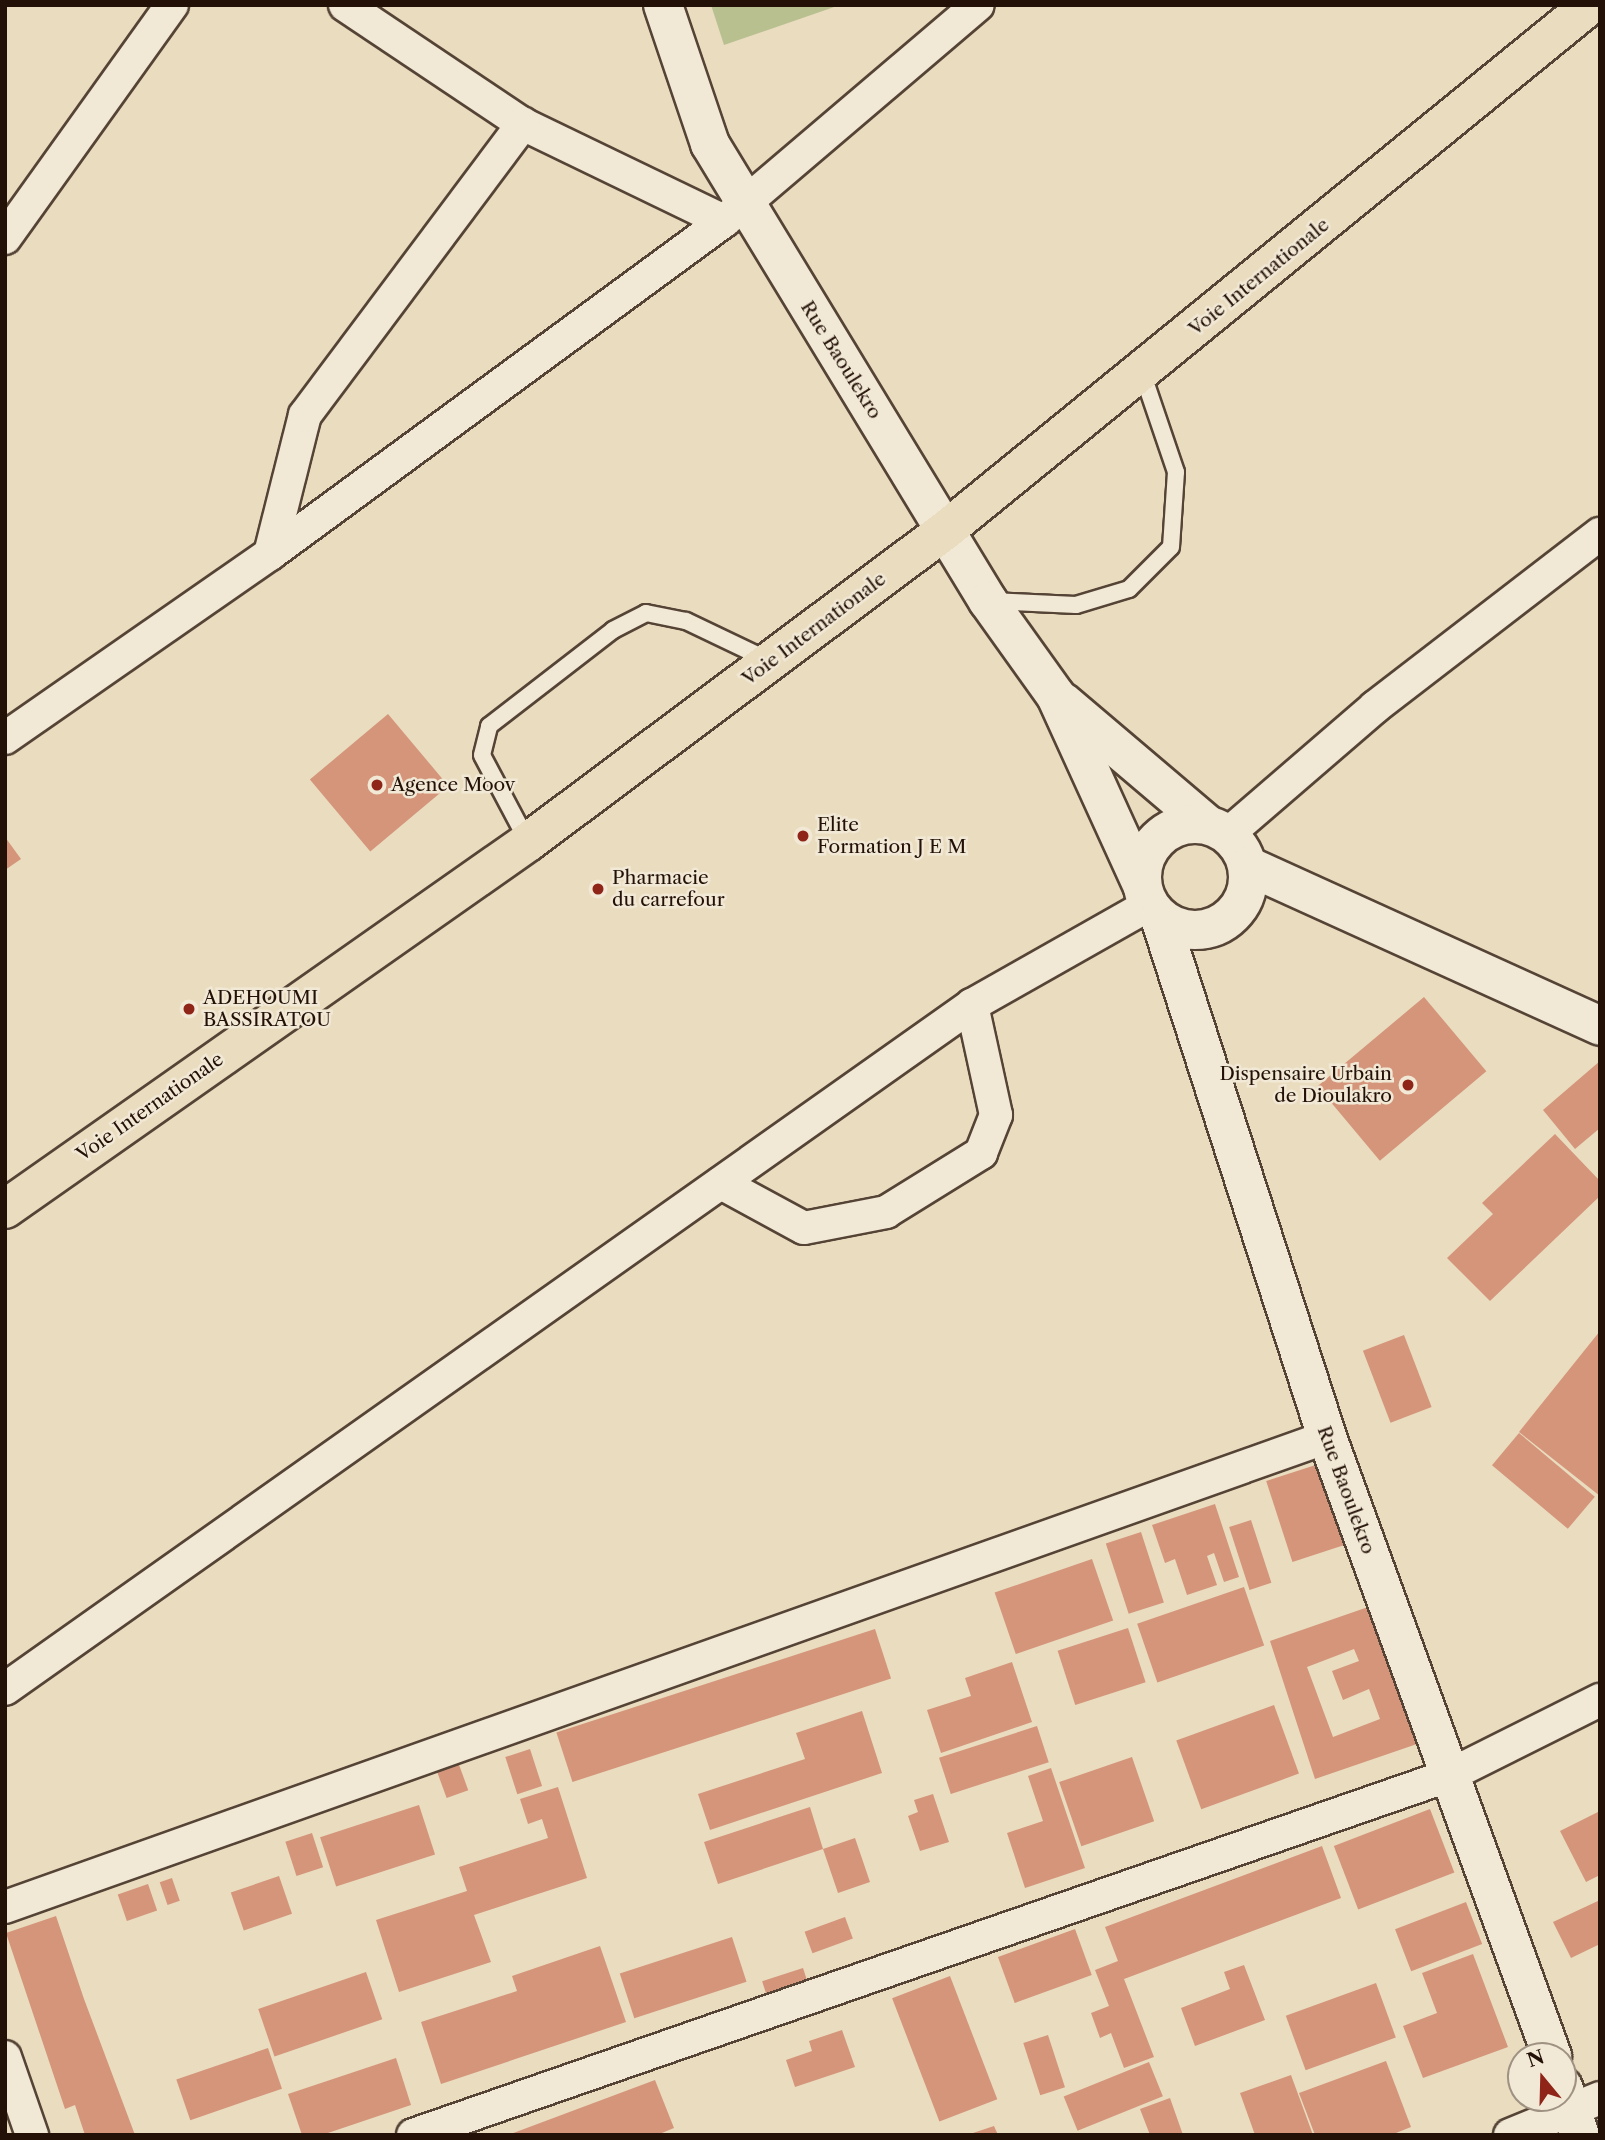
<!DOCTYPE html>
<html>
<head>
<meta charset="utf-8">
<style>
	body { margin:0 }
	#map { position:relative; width:1605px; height:2140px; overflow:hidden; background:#eadcbf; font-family:"Libre Caslon Text",serif }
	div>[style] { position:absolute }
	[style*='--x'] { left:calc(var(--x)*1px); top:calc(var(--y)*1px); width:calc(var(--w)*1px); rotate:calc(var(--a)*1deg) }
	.green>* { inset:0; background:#b8c090 }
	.building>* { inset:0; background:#d4957a; transform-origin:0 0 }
	.roads { filter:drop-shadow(2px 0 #554436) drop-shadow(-2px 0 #554436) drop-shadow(0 2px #554436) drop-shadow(0 -2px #554436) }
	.lane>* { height:16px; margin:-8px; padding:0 8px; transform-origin:8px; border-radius:8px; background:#f1e8d5 }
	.street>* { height:32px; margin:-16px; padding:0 16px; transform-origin:16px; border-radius:16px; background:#f1e8d5 }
	.secondary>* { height:38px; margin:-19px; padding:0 19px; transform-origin:19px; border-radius:19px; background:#f1e8d5 }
	.secondary>.ring { margin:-19px; padding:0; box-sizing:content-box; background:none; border:38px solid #f1e8d5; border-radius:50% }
	.primary>* { height:38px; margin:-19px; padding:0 19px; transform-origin:19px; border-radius:19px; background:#eadcbf }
	.dots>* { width:19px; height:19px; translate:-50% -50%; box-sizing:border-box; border:4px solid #f1e8d5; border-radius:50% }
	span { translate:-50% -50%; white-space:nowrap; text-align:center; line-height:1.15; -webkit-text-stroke:5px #f1e8d5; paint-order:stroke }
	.street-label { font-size:19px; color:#231108 }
	.poi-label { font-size:19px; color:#231108 }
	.left { translate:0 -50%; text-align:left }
	.right { translate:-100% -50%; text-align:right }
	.frame { position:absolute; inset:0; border:7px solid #231108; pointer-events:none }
	.north { position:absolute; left:1507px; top:2042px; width:70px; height:70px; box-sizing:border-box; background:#f1e8d5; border:2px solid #9f9283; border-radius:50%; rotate:341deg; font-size:19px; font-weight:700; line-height:28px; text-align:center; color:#231108 }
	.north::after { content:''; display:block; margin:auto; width:24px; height:32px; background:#8f2418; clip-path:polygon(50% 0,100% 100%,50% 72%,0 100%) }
</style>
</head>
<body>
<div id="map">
	<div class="green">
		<i style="clip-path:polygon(711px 5px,840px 5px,724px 45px)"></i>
	</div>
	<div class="building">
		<i style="left:388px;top:714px;width:94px;height:102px;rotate:50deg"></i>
		<i style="clip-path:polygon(5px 837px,21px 859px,5px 870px)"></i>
		<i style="left:1424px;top:997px;width:97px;height:139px;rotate:50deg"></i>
		<i style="clip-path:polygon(1600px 1061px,1600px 1128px,1575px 1149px,1543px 1110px)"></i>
		<i style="clip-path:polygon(1555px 1134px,1600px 1181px,1600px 1196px,1490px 1301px,1447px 1258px,1493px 1214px,1482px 1203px)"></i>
		<i style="clip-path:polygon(1600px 1331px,1600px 1496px,1519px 1432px)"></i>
		<i style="left:1404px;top:1335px;width:77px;height:44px;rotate:69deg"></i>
		<i style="left:1519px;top:1433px;width:99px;height:42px;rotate:40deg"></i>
		<i style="left:1328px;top:1461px;width:85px;height:65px;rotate:72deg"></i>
		<i style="clip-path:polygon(1215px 1504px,1239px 1577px,1224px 1582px,1214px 1553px,1207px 1556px,1217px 1585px,1187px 1595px,1175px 1559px,1165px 1563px,1152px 1525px)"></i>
		<i style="left:1251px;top:1520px;width:66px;height:23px;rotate:72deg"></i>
		<i style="left:1141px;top:1532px;width:74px;height:37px;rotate:72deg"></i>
		<i style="left:1092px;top:1559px;width:65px;height:103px;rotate:71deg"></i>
		<i style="left:1244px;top:1587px;width:62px;height:113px;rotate:71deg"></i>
		<i style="clip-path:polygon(evenodd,1371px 1606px,1417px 1744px,1315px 1779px,1270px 1641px,1371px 1606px,1354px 1649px,1359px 1661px,1332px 1671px,1343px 1700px,1369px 1689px,1380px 1719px,1333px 1737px,1307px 1667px,1354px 1649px)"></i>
		<i style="left:1128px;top:1628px;width:57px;height:74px;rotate:72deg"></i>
		<i style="left:875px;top:1629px;width:52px;height:335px;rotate:72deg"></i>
		<i style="clip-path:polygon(1012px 1662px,1032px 1722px,941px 1753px,927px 1710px,971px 1696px,965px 1678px)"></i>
		<i style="left:1274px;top:1705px;width:73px;height:104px;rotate:70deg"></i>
		<i style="clip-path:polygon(862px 1711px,882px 1773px,710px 1830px,698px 1794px,805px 1759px,796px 1733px)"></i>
		<i style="left:1037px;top:1726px;width:38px;height:103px;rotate:72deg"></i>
		<i style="left:530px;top:1749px;width:39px;height:26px;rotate:72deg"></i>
		<i style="left:1132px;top:1757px;width:68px;height:77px;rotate:71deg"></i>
		<i style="left:458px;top:1762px;width:30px;height:23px;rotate:70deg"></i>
		<i style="clip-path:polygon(1051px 1768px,1085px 1868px,1025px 1888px,1007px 1833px,1043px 1821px,1028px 1776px)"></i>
		<i style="clip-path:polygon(558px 1787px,587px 1878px,474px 1915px,491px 1962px,399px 1992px,376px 1920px,467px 1891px,459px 1867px,548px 1838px,542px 1819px,528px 1824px,520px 1799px)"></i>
		<i style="clip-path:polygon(933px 1794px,949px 1842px,920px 1851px,908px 1816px,918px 1812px,914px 1800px)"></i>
		<i style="left:419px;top:1805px;width:52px;height:104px;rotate:72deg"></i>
		<i style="clip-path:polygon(810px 1807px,823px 1849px,855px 1838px,870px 1882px,838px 1893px,823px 1849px,718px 1884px,704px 1842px)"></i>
		<i style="left:1430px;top:1809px;width:68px;height:103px;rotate:69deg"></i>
		<i style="clip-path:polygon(1600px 1811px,1600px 1875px,1586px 1882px,1560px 1831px)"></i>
		<i style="left:312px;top:1833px;width:36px;height:28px;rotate:72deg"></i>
		<i style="clip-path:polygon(1322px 1846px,1341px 1898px,1124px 1979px,1154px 2057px,1124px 2068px,1111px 2033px,1100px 2038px,1091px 2013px,1109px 2006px,1095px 1970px,1118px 1961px,1105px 1927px)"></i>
		<i style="left:279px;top:1876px;width:40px;height:51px;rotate:71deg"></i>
		<i style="left:172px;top:1878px;width:24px;height:13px;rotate:71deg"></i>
		<i style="left:148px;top:1884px;width:28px;height:32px;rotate:71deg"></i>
		<i style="clip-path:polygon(1600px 1900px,1600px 1944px,1571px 1958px,1553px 1922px)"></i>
		<i style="left:1466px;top:1902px;width:45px;height:76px;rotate:69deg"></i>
		<i style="clip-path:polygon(56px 1916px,84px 1999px,135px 2135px,85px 2135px,75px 2105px,65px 2109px,6px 1933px)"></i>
		<i style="left:845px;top:1917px;width:23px;height:43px;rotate:70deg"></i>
		<i style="left:1075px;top:1929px;width:49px;height:82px;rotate:70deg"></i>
		<i style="left:732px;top:1937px;width:47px;height:118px;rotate:72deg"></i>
		<i style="clip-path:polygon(600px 1946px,626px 2022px,441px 2084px,421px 2022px,517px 1991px,512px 1976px)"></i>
		<i style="clip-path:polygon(1473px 1954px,1508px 2047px,1423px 2078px,1403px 2026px,1437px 2013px,1422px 1973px)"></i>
		<i style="clip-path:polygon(1244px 1965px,1265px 2020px,1195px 2046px,1181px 2008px,1230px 1989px,1224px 1972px)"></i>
		<i style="left:803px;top:1968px;width:25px;height:43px;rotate:72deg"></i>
		<i style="left:366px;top:1972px;width:50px;height:114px;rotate:71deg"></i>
		<i style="left:950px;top:1976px;width:132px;height:62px;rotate:69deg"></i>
		<i style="left:1376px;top:1983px;width:58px;height:96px;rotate:70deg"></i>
		<i style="clip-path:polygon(842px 2030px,855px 2067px,795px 2087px,786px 2060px,812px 2051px,809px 2041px)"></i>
		<i style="left:1048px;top:2035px;width:55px;height:26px;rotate:72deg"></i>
		<i style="left:268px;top:2048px;width:43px;height:97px;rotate:71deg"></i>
		<i style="clip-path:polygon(396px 2058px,411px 2105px,322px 2135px,302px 2135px,288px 2094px)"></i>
		<i style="clip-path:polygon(1386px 2061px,1411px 2127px,1391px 2135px,1315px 2135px,1299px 2093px)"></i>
		<i style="left:1149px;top:2062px;width:37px;height:92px;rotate:68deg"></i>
		<i style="clip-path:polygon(1291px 2075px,1313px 2135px,1255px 2135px,1240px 2093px)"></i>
		<i style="clip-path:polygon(655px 2080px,674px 2128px,657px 2135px,508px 2135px)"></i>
		<i style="clip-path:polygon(1170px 2098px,1183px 2135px,1150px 2135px,1140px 2109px)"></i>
		<i style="clip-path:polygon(994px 2126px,998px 2135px,970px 2135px,970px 2134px)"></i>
	</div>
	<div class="roads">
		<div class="lane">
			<i style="--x:991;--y:601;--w:85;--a:2.7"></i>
			<i style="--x:1076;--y:605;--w:55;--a:-16.8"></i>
			<i style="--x:1129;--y:589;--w:59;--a:-45"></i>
			<i style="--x:1171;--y:547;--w:75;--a:-86.2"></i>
			<i style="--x:1176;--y:472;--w:106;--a:-108.8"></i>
			<i style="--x:528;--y:842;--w:98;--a:-117.9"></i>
			<i style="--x:482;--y:755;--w:30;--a:-76"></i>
			<i style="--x:489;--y:726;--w:157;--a:-37.7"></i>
			<i style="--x:613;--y:630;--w:37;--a:-27"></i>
			<i style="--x:646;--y:613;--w:41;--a:11.3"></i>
			<i style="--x:686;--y:621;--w:93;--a:25.5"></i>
		</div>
		<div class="street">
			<i style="--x:345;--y:5;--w:214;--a:33.8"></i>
			<i style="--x:523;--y:124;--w:223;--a:25.8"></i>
			<i style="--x:5;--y:238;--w:287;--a:-54.4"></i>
			<i style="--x:270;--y:554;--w:143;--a:-75.9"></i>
			<i style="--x:305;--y:415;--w:364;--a:-53.2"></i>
			<i style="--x:5;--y:738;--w:323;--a:-34.8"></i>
			<i style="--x:270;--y:554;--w:563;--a:-36.26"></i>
			<i style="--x:724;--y:221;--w:333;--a:-40.4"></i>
			<i style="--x:1228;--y:834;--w:194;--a:-40.8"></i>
			<i style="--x:1375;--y:707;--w:284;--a:-37.6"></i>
			<i style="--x:721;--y:1183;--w:94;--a:28.5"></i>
			<i style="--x:804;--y:1228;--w:84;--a:-11"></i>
			<i style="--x:886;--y:1212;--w:112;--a:-31.8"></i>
			<i style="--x:981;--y:1153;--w:41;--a:-68.5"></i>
			<i style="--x:996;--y:1115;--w:113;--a:-102.3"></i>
			<i style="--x:5;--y:1689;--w:1184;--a:-35.27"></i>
			<i style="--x:972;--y:1005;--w:203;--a:-29.5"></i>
			<i style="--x:5;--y:1907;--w:1403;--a:-19.57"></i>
			<i style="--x:5;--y:2057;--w:83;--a:70.9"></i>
			<i style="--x:413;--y:2135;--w:1098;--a:-19.14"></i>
			<i style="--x:1450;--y:1775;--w:168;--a:-26.6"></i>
			<i style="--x:1510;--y:2135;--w:97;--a:-22.3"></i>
		</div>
		<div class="secondary">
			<i style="--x:663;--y:5;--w:147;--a:71.3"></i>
			<i style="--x:710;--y:144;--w:535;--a:58.69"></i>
			<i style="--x:988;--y:601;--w:117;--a:54.4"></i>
			<i style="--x:1056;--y:696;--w:208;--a:65.5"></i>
			<i style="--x:1063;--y:702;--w:190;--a:40.3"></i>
			<i class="ring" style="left:1142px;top:824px;width:68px;height:68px"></i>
			<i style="--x:1248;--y:866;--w:387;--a:24.4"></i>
			<i style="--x:1160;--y:918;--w:545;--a:72.16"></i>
			<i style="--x:1327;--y:1437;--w:659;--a:70.02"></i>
			<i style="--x:1563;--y:2087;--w:51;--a:70.5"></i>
		</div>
		<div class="primary">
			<i style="--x:5;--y:1209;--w:639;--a:-35.06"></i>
			<i style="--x:528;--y:842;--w:523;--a:-36.76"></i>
			<i style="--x:947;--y:529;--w:829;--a:-39.18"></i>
		</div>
	</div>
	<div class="dots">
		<i style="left:377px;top:785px;background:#8f2418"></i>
		<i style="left:803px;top:836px;background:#8f2418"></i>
		<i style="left:598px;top:889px;background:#8f2418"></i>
		<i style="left:189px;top:1009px;background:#8f2418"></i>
		<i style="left:1408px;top:1085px;background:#8f2418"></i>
	</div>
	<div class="street-label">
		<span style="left:1259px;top:277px;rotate:-39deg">Voie Internationale</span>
		<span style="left:841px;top:360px;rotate:58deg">Rue Baoulekro</span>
		<span style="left:814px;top:629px;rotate:-37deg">Voie Internationale</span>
		<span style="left:150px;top:1107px;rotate:-35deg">Voie Internationale</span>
		<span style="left:1346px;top:1490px;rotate:70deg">Rue Baoulekro</span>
	</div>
	<div class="poi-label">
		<span class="left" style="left:391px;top:785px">Agence Moov</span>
		<span class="left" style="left:817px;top:836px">Elite<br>Formation J E M</span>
		<span class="left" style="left:612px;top:889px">Pharmacie<br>du carrefour</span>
		<span class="left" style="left:203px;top:1009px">ADEHOUMI<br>BASSIRATOU</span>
		<span class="right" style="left:1392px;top:1085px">Dispensaire Urbain<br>de Dioulakro</span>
	</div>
	<div class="frame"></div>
	<div class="north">N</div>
</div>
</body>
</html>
